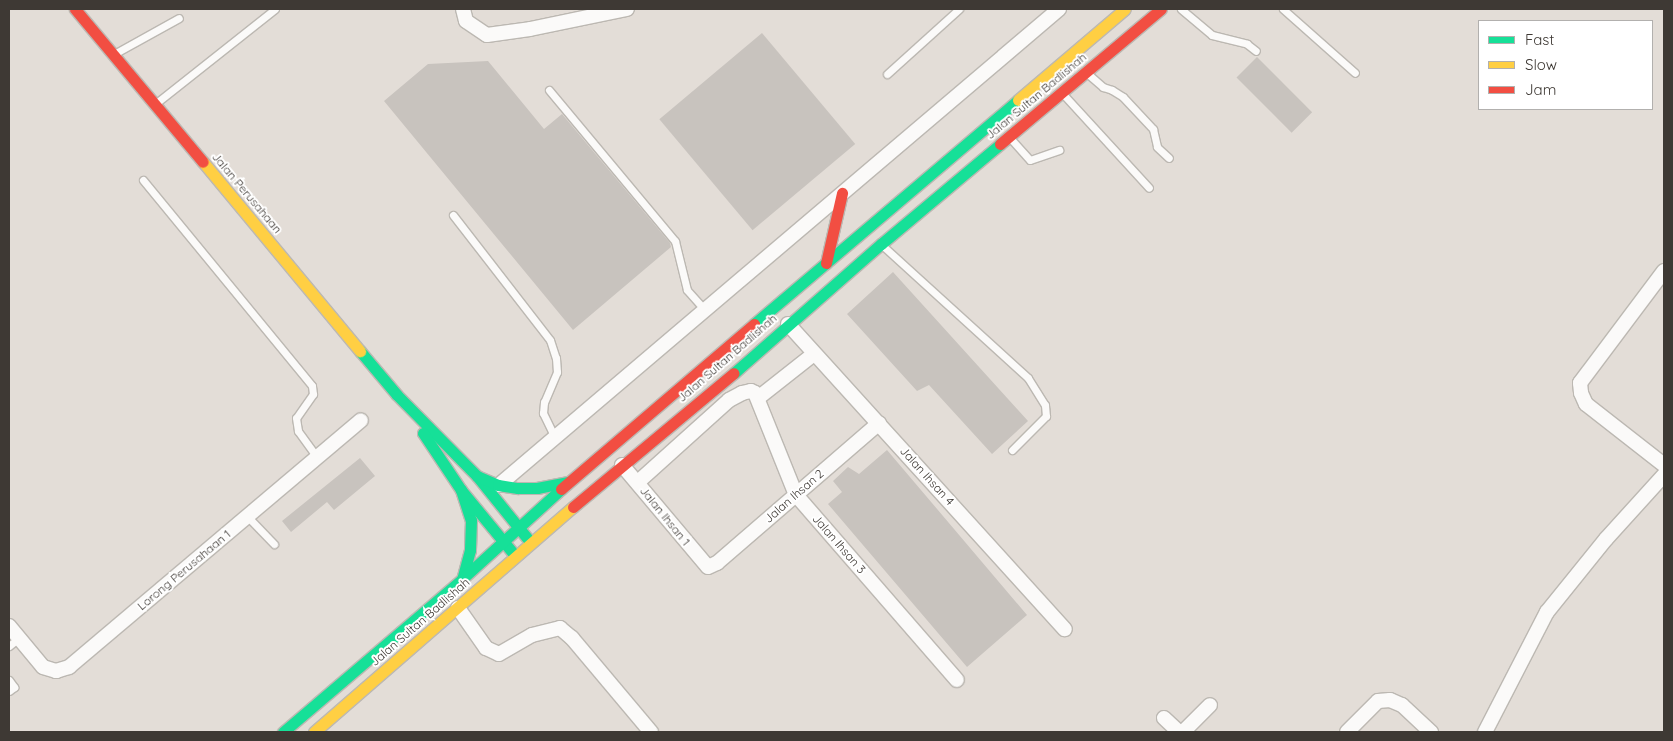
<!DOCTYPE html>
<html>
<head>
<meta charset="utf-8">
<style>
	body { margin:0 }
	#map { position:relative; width:1673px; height:741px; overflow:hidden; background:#e3ddd7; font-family:Quicksand,sans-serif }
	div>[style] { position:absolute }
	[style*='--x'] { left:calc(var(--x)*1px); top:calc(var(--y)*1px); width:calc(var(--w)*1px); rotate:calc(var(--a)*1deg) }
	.building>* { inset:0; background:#c8c3be; transform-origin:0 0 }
	.roads { filter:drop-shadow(1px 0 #bcb8b2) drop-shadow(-1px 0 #bcb8b2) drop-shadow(0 1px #bcb8b2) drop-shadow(0 -1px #bcb8b2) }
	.lane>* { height:7px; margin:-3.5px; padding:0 3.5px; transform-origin:3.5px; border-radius:3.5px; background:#fbfaf9 }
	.street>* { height:14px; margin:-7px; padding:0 7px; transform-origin:7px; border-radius:7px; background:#fbfaf9 }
	.fast>* { height:11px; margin:-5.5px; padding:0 5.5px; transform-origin:5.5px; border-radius:5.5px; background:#16e098 }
	.slow>* { height:11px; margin:-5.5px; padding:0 5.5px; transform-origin:5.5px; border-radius:5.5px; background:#ffcf43 }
	.jam>* { height:11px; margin:-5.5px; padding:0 5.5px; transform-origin:5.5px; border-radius:5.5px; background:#f24e42 }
	span { translate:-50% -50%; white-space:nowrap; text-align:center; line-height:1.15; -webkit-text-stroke:4px #fff; paint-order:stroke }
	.street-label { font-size:12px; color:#3e3934 }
	.frame { position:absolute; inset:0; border:10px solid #3e3934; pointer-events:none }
	.legend { position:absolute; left:1478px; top:20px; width:175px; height:90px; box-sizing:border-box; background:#fff; border:1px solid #b2b0ae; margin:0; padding:6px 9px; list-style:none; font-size:15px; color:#3e3934 }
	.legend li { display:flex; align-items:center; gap:10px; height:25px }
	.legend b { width:25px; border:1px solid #b2b0ae }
</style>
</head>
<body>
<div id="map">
	<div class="building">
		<i style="left:762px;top:33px;width:145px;height:134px;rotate:50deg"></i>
		<i style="left:1257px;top:57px;width:78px;height:29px;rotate:45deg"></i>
		<i style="clip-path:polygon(488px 61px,544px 129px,562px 114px,670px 243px,671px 247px,573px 330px,384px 101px,428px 64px)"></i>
		<i style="clip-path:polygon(893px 272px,1028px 421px,992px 454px,929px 385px,917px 391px,847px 314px)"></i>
		<i style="clip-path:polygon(887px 450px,1027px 615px,967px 667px,828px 504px,842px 492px,833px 481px,848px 467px,859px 474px)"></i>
		<i style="clip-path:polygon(360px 458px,375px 476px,334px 510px,327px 502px,291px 532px,282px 521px)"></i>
	</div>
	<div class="roads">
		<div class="lane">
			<i style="--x:1181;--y:9;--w:40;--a:40"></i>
			<i style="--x:1212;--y:35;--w:36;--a:14"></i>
			<i style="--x:1247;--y:44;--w:11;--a:38"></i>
			<i style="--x:1283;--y:9;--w:96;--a:41.6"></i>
			<i style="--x:114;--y:54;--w:74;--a:-29"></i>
			<i style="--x:887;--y:74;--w:97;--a:-42.1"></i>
			<i style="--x:1088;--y:74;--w:20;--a:41"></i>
			<i style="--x:1103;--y:87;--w:9;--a:18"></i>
			<i style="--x:1112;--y:90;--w:13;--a:32"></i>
			<i style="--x:1123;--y:97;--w:44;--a:46.8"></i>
			<i style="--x:1153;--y:129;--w:18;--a:77"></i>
			<i style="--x:1157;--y:147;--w:16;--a:43"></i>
			<i style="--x:549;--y:90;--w:197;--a:50.2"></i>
			<i style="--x:675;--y:241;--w:50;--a:76.2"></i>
			<i style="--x:687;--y:290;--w:27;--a:48"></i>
			<i style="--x:1063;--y:94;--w:127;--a:47.5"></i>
			<i style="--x:155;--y:104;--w:153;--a:-38.4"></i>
			<i style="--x:1011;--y:139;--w:28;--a:48"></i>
			<i style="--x:1030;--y:160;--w:31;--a:-19"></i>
			<i style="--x:143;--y:180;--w:266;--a:50.6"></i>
			<i style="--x:312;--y:386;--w:8;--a:83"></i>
			<i style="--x:313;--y:394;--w:29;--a:125"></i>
			<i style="--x:296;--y:418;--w:13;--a:81"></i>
			<i style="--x:298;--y:431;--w:32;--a:54"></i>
			<i style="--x:453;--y:215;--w:158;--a:52.2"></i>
			<i style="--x:550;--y:340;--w:19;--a:72"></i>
			<i style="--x:556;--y:358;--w:14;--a:86"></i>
			<i style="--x:557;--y:372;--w:33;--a:113"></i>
			<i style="--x:544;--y:402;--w:11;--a:95"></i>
			<i style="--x:543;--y:413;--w:28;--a:64"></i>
			<i style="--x:883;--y:246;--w:196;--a:42.3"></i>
			<i style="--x:1028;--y:378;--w:32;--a:58"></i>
			<i style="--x:1045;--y:405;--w:11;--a:85"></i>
			<i style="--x:1046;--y:416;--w:48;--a:135"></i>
			<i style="--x:247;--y:516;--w:39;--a:46"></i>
			<i style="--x:9;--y:646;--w:13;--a:-39"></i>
			<i style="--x:9;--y:680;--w:9;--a:54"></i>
			<i style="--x:14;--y:687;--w:6;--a:141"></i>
		</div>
		<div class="street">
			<i style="--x:463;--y:9;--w:12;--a:76"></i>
			<i style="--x:466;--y:21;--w:25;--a:34"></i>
			<i style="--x:487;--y:35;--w:43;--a:-7.9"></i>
			<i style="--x:530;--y:29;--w:99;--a:-11.7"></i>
			<i style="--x:1664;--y:271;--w:140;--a:126.9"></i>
			<i style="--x:1580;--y:383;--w:10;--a:84"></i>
			<i style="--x:1581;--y:393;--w:12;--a:66"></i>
			<i style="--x:1586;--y:404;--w:99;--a:38"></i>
			<i style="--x:788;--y:324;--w:412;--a:47.8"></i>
			<i style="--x:758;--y:398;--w:71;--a:-38.2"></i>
			<i style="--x:622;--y:465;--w:133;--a:49.9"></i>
			<i style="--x:708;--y:567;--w:10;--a:-24"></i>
			<i style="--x:717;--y:563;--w:214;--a:-40.8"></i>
			<i style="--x:638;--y:482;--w:122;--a:-42"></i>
			<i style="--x:729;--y:400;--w:15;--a:-28"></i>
			<i style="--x:742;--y:393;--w:9;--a:-13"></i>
			<i style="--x:751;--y:391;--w:4;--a:27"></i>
			<i style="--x:755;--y:393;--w:110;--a:68.1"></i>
			<i style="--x:796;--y:495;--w:245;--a:49"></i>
			<i style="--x:499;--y:485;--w:735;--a:-40.36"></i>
			<i style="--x:458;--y:608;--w:49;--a:55"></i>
			<i style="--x:486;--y:648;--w:14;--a:25"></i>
			<i style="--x:499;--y:654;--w:38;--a:-30"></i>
			<i style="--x:532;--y:635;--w:29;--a:-14"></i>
			<i style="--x:560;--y:628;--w:16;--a:40"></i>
			<i style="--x:572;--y:638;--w:123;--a:50"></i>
			<i style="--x:9;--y:626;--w:53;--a:50.3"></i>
			<i style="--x:43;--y:667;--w:14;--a:17"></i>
			<i style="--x:56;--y:671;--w:14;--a:-17"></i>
			<i style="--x:69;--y:667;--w:382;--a:-40.2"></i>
			<i style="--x:1164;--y:718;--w:21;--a:43"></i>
			<i style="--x:1183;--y:732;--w:38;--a:-45"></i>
			<i style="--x:1347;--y:732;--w:44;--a:-45"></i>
			<i style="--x:1378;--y:701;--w:12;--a:-5"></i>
			<i style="--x:1390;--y:700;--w:13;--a:23"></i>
			<i style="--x:1402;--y:705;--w:40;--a:43"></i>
			<i style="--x:1485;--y:732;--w:135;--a:-62.7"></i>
			<i style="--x:1547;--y:612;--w:94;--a:-51.1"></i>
			<i style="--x:1606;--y:539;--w:86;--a:-47.8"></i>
		</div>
		<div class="fast">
			<i style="--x:754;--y:324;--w:346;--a:-40.3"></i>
			<i style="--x:360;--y:351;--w:57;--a:49.9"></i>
			<i style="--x:397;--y:395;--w:114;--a:45.4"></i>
			<i style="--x:477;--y:476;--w:80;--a:51.1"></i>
			<i style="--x:734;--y:373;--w:196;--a:-41.3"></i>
			<i style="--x:881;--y:244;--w:155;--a:-40"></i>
			<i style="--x:423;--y:433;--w:69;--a:56.3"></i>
			<i style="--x:461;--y:490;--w:82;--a:50.5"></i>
			<i style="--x:477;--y:476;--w:23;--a:23"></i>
			<i style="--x:498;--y:485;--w:20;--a:9"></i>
			<i style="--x:518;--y:488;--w:19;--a:0"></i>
			<i style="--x:537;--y:488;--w:32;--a:-11"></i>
			<i style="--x:461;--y:490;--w:32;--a:72"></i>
			<i style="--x:471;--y:520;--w:30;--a:92"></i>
			<i style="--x:470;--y:550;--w:30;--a:105"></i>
			<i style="--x:283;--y:732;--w:235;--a:-40.5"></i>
			<i style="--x:462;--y:579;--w:134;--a:-42.3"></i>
		</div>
		<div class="slow">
			<i style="--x:1018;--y:100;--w:140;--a:-40.4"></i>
			<i style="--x:203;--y:162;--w:246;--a:50.3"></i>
			<i style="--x:314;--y:732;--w:343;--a:-41"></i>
		</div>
		<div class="jam">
			<i style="--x:75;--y:9;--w:199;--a:50.1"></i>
			<i style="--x:1000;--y:144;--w:210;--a:-40"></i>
			<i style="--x:826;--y:263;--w:72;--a:-77.1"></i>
			<i style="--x:561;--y:489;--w:254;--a:-40.5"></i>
			<i style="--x:573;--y:507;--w:209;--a:-39.8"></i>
		</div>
	</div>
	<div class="street-label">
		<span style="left:1036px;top:96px;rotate:-40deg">Jalan Sultan Badlishah</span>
		<span style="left:247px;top:193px;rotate:50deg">Jalan Perusahaan</span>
		<span style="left:727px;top:358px;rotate:-41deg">Jalan Sultan Badlishah</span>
		<span style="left:927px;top:476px;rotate:48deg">Jalan Ihsan 4</span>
		<span style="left:794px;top:496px;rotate:-41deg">Jalan Ihsan 2</span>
		<span style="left:665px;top:516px;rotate:51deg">Jalan Ihsan 1</span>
		<span style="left:839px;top:544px;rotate:49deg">Jalan Ihsan 3</span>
		<span style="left:184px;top:570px;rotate:-40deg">Lorong Perusahaan 1</span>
		<span style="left:420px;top:622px;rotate:-41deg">Jalan Sultan Badlishah</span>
	</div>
	<div class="frame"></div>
	<ul class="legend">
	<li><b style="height:6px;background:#16e098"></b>Fast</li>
	<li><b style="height:6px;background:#ffcf43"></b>Slow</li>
	<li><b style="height:6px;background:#f24e42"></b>Jam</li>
	</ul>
</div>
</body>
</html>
